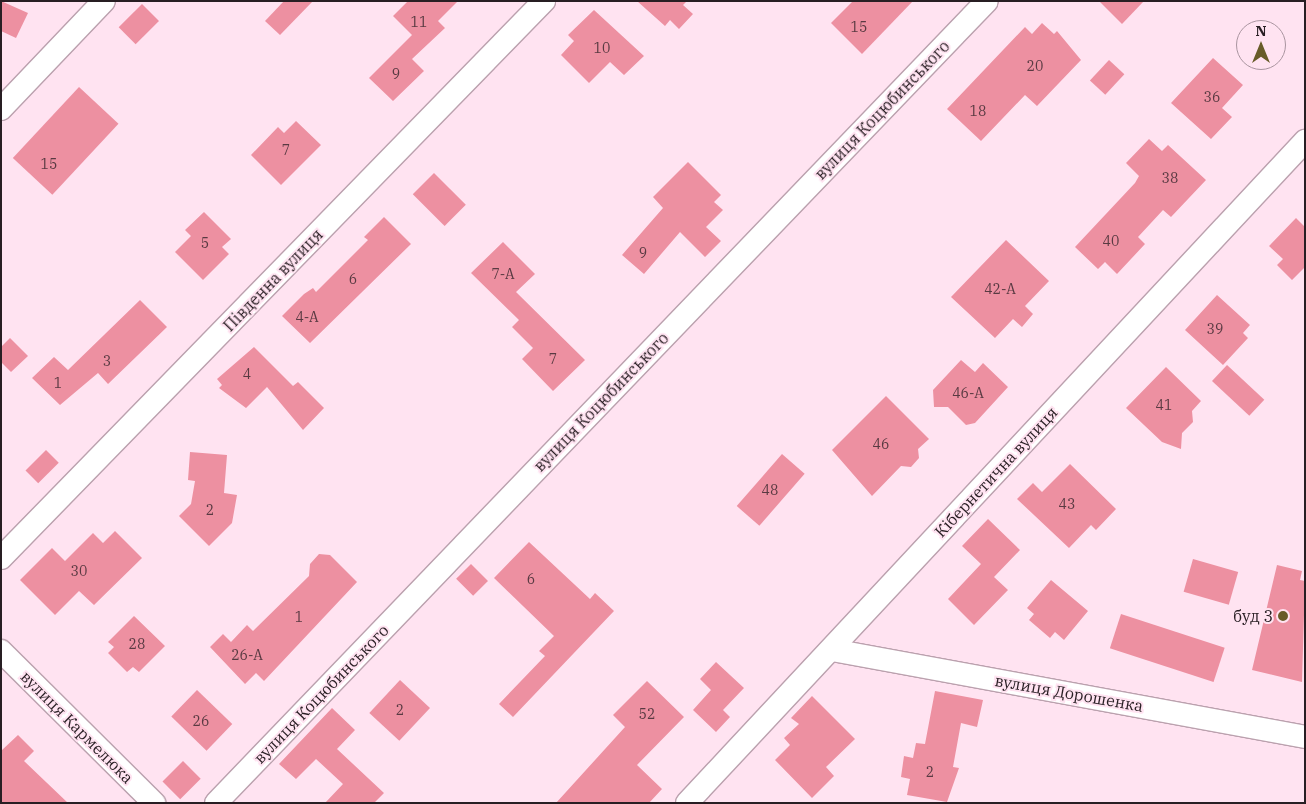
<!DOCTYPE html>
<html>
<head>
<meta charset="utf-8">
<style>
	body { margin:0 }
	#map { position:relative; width:1306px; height:804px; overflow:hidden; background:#ffe3f1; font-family:"IBM Plex Serif",serif }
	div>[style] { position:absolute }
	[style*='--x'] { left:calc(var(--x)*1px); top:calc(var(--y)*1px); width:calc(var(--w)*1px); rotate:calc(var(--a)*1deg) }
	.building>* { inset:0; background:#ed90a1; transform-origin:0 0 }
	.roads { filter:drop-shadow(1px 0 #bba1ae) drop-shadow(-1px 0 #bba1ae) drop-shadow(0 1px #bba1ae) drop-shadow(0 -1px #bba1ae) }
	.street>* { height:22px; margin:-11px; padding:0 11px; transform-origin:11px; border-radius:11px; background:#fff }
	.dots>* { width:14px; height:14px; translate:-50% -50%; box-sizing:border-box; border:2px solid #ffe3f1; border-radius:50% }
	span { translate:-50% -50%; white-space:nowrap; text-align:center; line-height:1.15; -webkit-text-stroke:4px #ffe3f1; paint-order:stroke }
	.number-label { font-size:14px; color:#593a42 }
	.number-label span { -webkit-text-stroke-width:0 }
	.street-label { font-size:16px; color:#281e23 }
	.poi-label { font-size:16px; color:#281e23 }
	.right { translate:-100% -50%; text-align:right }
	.frame { position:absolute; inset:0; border:2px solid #281e23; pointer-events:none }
	.north { position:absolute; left:1236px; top:20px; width:50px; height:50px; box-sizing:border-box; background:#ffe3f1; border:1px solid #a9949f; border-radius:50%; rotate:0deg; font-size:14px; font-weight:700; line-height:20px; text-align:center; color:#281e23 }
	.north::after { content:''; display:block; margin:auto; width:18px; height:22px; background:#685c29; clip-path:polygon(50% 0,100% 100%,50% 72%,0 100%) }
</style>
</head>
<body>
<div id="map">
	<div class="building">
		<i style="clip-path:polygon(1px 1px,28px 13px,16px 38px,1px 31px)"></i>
		<i style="clip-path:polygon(284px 1px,313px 1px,280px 35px,265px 21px)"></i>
		<i style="clip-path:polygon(408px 1px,458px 1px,438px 21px,445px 28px,412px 59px,424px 71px,393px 101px,369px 78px,412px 35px,393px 16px)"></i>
		<i style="clip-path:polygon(637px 1px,687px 1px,683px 5px,693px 14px,679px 29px,670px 20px,665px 26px)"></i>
		<i style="clip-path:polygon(853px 1px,913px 1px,862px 54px,831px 23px)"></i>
		<i style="clip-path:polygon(1099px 1px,1144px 1px,1122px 24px)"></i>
		<i style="left:142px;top:4px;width:24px;height:33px;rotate:45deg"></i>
		<i style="clip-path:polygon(594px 10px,644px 56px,624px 75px,610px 62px,589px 83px,561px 55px,574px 41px,568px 35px)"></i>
		<i style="clip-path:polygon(1042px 23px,1054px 34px,1057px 31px,1081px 60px,1037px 106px,1025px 95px,981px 141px,947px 109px,1025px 27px,1032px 34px)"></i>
		<i style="clip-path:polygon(1213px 58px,1243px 85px,1222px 108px,1232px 117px,1211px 139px,1171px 103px)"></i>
		<i style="left:1109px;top:60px;width:21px;height:28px;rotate:43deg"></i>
		<i style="left:79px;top:87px;width:54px;height:97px;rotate:43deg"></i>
		<i style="clip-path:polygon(296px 121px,321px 145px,281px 185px,251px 155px,278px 127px,284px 133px)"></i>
		<i style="clip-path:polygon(1149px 139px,1162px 151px,1168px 145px,1206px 180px,1171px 217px,1163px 210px,1138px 237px,1145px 244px,1117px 274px,1105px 262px,1098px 269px,1075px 247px,1135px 183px,1139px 176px,1126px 163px)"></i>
		<i style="clip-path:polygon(688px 162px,721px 195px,714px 202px,723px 210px,706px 227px,721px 241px,705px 257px,680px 232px,644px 274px,622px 255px,663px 208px,653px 197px)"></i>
		<i style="left:434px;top:173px;width:45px;height:30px;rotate:45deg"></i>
		<i style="clip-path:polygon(204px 212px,231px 239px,222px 247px,229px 254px,203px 280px,175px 252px,191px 236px,185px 230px)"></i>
		<i style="clip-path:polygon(384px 217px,411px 244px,310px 343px,282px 316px,304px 294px,313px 288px,316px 292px,368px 240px,364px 237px)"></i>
		<i style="clip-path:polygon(1296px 218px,1305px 227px,1305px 267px,1292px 280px,1277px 265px,1283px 259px,1269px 246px)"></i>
		<i style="clip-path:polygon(1006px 240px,1049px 281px,1025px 306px,1033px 314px,1022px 327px,1013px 319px,995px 338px,951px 297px)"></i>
		<i style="clip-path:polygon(503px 242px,535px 274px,516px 292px,585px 360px,553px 391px,522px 359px,533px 348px,512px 327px,519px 320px,471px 273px)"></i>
		<i style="clip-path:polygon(1217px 295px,1250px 325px,1243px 333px,1248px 338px,1223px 365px,1185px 330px)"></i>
		<i style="clip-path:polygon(140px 300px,167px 327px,108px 384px,98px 373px,60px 405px,32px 378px,54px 357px,68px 370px)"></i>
		<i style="clip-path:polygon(10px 338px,28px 356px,11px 372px,1px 362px,1px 347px)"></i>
		<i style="clip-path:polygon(254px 347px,293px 386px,298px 382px,324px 408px,303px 430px,267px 387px,246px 408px,219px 388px,222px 385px,217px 379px)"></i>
		<i style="clip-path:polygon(961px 360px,975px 372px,983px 363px,1008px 387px,975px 423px,966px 425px,948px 407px,934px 407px,933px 390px)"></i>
		<i style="left:1227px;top:365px;width:51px;height:22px;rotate:43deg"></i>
		<i style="clip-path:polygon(1166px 367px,1201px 401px,1192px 411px,1193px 422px,1182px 433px,1181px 449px,1162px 442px,1126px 408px)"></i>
		<i style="clip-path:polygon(886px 396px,929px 439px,918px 449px,919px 458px,911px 467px,901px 466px,872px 496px,832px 450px)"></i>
		<i style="left:46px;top:450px;width:18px;height:29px;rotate:45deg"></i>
		<i style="clip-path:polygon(190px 452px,227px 455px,224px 493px,237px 495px,232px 523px,209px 546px,179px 516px,191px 504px,195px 481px,188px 480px)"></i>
		<i style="left:782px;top:454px;width:30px;height:69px;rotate:41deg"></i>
		<i style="clip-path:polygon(1070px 464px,1116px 509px,1096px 530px,1091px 525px,1069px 548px,1017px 499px,1033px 483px,1042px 492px)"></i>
		<i style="clip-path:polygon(988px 519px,1020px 550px,994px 577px,1008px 590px,974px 625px,948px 599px,981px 564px,962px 546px)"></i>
		<i style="clip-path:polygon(115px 531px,142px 558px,94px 605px,79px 591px,55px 615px,20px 580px,52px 548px,65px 561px,93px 533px,103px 543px)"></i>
		<i style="clip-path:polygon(529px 542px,590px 599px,595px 593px,614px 611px,513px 717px,499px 704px,545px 656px,539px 651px,554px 636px,494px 578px)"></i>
		<i style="clip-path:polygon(319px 554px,330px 555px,357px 582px,264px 681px,256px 673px,245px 684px,210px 647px,223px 634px,231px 642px,247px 625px,253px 631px,309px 576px,310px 564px)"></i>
		<i style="left:1193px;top:559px;width:47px;height:34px;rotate:16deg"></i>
		<i style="left:471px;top:564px;width:24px;height:21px;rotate:45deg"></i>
		<i style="clip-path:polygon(1277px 565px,1302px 571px,1300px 580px,1305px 581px,1302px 682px,1252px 670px)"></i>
		<i style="clip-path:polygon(1051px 580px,1088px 611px,1064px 640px,1055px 632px,1050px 638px,1029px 620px,1034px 614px,1027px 608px)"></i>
		<i style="left:1121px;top:614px;width:109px;height:36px;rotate:18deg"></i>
		<i style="clip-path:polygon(134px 616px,165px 646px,139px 672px,133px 667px,127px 672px,108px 653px,114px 647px,108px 642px)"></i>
		<i style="clip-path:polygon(716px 662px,744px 688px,723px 710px,730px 717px,716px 732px,693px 710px,711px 690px,700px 679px)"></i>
		<i style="left:400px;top:680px;width:41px;height:45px;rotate:43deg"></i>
		<i style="clip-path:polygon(647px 681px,684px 717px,637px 765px,662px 789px,649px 803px,556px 803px,625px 727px,613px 715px)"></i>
		<i style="left:197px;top:690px;width:49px;height:37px;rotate:44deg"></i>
		<i style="clip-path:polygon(935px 691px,983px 700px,977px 727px,961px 723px,953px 767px,959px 768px,947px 802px,907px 795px,910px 779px,901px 777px,904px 756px,913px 758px,916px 743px,925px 744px)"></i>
		<i style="clip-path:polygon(812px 696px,855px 739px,826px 767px,834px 776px,812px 798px,775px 760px,790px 745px,784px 738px,799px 724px,791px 718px)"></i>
		<i style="clip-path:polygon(332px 708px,355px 730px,337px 749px,384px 793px,374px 803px,325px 803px,343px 784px,316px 759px,296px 779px,279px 764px)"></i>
		<i style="clip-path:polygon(18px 735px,34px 751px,24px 761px,68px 803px,1px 803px,1px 751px)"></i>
		<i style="left:183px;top:761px;width:25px;height:29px;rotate:45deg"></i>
	</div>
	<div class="roads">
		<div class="street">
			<i style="--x:1;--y:109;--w:149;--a:-46.4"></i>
			<i style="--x:1;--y:558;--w:778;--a:-45.73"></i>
			<i style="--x:832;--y:650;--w:481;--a:10.4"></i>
			<i style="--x:1;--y:651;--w:216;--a:44.8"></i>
			<i style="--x:216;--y:803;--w:1112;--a:-46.13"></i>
			<i style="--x:687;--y:803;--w:906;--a:-46.97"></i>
		</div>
	</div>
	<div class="dots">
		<i style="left:1283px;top:616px;background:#685c29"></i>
	</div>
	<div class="number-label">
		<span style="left:419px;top:22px">11</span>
		<span style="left:859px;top:27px">15</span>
		<span style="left:602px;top:48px">10</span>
		<span style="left:1035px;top:66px">20</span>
		<span style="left:396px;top:74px">9</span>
		<span style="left:1212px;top:97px">36</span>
		<span style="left:978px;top:111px">18</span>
		<span style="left:286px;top:150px">7</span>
		<span style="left:49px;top:164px">15</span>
		<span style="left:1170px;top:178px">38</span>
		<span style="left:1111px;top:241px">40</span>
		<span style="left:205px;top:243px">5</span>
		<span style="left:643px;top:253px">9</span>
		<span style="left:503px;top:274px">7-А</span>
		<span style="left:353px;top:279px">6</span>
		<span style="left:1000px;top:289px">42-А</span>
		<span style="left:307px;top:317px">4-А</span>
		<span style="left:1215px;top:329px">39</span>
		<span style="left:553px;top:359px">7</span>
		<span style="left:107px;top:361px">3</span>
		<span style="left:247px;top:374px">4</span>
		<span style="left:58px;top:383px">1</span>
		<span style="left:968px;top:393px">46-А</span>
		<span style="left:1164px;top:405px">41</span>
		<span style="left:881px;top:444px">46</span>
		<span style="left:770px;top:490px">48</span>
		<span style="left:1067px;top:504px">43</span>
		<span style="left:210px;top:510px">2</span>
		<span style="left:79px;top:571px">30</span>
		<span style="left:531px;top:579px">6</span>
		<span style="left:299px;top:617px">1</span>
		<span style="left:137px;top:644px">28</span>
		<span style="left:247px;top:655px">26-А</span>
		<span style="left:400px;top:710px">2</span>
		<span style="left:647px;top:714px">52</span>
		<span style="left:201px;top:721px">26</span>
		<span style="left:930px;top:772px">2</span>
	</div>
	<div class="street-label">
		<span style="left:882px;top:110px;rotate:-46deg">вулиця Коцюбинського</span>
		<span style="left:273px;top:280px;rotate:-46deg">Південна вулиця</span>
		<span style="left:601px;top:402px;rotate:-46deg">вулиця Коцюбинського</span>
		<span style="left:996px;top:472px;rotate:-47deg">Кібернетична вулиця</span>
		<span style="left:1069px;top:693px;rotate:10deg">вулиця Дорошенка</span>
		<span style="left:321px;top:694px;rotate:-46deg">вулиця Коцюбинського</span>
		<span style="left:77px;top:727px;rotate:45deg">вулиця Кармелюка</span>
	</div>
	<div class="poi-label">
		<span class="right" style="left:1273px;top:616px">буд 3</span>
	</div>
	<div class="frame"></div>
	<div class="north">N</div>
</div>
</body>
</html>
